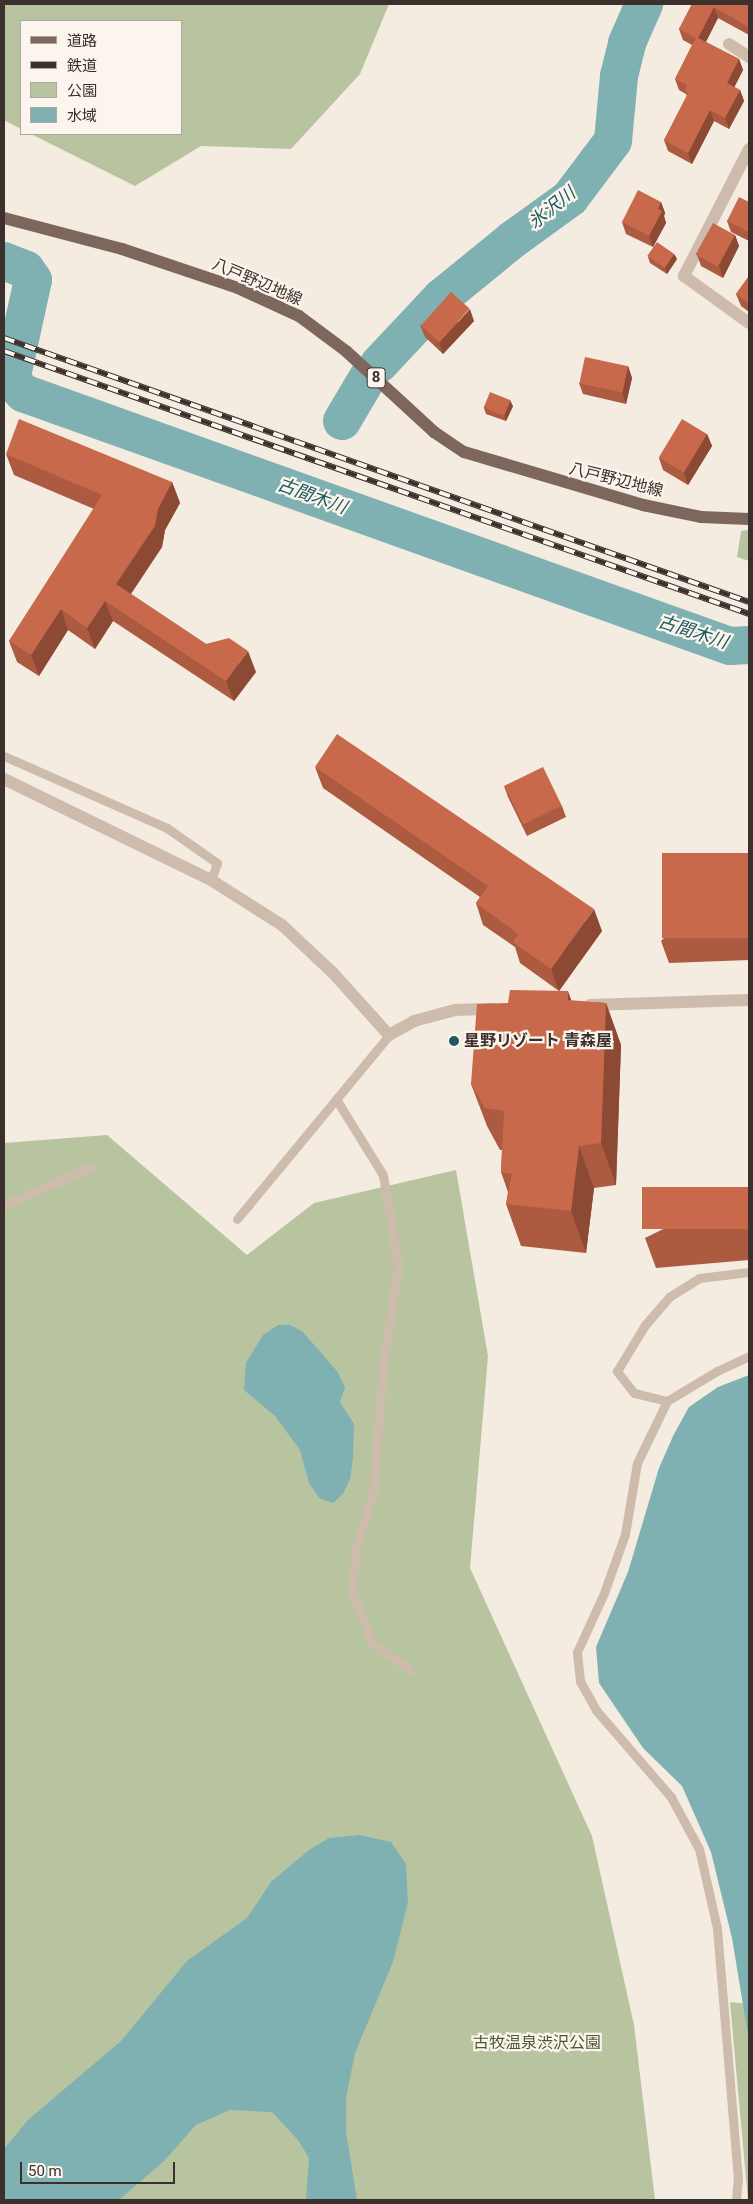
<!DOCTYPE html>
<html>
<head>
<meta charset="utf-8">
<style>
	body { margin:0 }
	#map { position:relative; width:753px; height:2204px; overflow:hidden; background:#f4ebe1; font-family:Roboto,"Noto Sans JP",sans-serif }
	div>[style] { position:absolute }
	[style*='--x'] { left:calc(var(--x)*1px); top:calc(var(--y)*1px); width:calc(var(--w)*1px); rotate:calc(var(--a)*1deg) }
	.green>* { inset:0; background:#b8c4a0 }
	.water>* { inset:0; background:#7fb0b2 }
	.river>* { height:38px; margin:-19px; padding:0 19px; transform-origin:19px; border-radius:19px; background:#7fb0b2 }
	.service>* { height:9px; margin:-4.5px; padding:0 4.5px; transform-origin:4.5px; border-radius:4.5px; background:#cdbbac }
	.minor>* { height:12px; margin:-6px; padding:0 6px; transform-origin:6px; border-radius:6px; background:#cdbbac }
	.primary>* { height:12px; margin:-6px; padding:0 6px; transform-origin:6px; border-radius:6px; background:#7d675c }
	.rail>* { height:5.5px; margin-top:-2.75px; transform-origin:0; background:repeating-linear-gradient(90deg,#fbf5ee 0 11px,#3b302b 0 22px); box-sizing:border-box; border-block:1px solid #3b302b }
	.wall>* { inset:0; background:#ac5a40 }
	.shaded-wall>* { inset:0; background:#8c4a34 }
	.building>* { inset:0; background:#c8694b; transform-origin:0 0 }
	.dots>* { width:14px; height:14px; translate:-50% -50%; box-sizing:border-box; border:2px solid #fbf5ee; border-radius:50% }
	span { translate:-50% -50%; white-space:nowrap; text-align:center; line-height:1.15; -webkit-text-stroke:4.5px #fbf5ee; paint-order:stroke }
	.shield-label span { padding:1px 4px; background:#fbf5ee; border:1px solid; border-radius:4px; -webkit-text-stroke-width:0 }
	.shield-label { font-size:15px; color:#3b302b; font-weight:700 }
	.street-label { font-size:16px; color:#3b302b }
	.poi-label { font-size:16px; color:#3b302b; font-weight:700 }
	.left { translate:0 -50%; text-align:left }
	.park-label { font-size:16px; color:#4a5a2e }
	.water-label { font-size:18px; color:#1f5a5e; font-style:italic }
	.frame { position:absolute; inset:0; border:5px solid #3b302b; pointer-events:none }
	.legend { position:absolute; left:20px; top:20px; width:162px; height:115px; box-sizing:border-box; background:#fbf5ee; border:1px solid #aea6a0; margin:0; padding:6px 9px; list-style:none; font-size:15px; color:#3b302b }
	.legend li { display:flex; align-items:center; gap:10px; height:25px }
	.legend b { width:25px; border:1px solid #aea6a0 }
	.scale { position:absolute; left:20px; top:2162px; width:155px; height:22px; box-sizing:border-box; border:2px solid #3b302b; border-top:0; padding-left:6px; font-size:15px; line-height:18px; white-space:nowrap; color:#3b302b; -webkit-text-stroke:4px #fbf5ee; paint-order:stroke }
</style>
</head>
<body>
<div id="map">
	<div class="green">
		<i style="clip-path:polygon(4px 4px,389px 4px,360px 74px,291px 149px,201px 146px,135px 186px,31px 134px,181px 134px,181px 21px,21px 21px,21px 129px,4px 120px)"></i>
		<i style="clip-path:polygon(749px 530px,749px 561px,737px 557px,741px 531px)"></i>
		<i style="clip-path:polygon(107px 1135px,247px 1255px,314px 1203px,456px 1170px,488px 1356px,470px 1568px,592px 1836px,634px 2025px,655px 2200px,4px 2200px,4px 1143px)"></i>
		<i style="clip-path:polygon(730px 2002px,749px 2004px,749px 2200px,748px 2200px)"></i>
	</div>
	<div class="water">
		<i style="clip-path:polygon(278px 1325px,290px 1325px,302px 1331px,337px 1371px,345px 1387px,340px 1402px,354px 1424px,353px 1458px,350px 1479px,343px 1494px,333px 1503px,319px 1498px,309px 1483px,300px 1450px,275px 1416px,244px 1390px,246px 1363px,263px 1335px)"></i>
		<i style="clip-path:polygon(749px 1375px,749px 2041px,732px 1938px,711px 1852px,682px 1786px,643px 1748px,599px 1683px,596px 1647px,628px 1572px,659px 1468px,674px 1434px,689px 1407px,718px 1387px)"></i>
		<i style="clip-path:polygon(360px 1835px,391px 1842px,406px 1864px,408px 1902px,393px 1962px,355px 2053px,346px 2098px,346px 2132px,357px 2200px,306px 2200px,309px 2158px,298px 2140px,272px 2112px,230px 2110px,196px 2125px,165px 2160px,119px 2200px,4px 2200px,4px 2149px,28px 2120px,121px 2041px,187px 1961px,247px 1918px,271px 1882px,309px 1850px,329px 1838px)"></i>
	</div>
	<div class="river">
		<i style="--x:4;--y:261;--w:24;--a:22"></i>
		<i style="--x:26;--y:270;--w:12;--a:55"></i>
		<i style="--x:33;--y:280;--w:102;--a:102.4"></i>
		<i style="--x:11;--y:380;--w:18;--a:47"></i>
		<i style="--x:23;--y:393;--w:751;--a:19.69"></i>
		<i style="--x:730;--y:646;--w:19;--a:-3"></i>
		<i style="--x:379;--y:364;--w:91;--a:-46.8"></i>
		<i style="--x:441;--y:298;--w:92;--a:-39.2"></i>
		<i style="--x:512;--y:240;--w:72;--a:-35.9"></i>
		<i style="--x:570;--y:198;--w:71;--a:-53"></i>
		<i style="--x:613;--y:141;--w:65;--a:-84.7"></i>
		<i style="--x:619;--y:76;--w:34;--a:-76"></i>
		<i style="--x:627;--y:43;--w:43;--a:-66.4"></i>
		<i style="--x:342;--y:421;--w:51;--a:-59.4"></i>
	</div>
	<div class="service">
		<i style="--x:4;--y:756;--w:178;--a:23.8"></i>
		<i style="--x:167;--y:828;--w:61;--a:35"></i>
		<i style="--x:217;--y:863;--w:18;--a:109"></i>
		<i style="--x:336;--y:1099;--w:89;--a:58.3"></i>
		<i style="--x:383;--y:1175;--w:93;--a:80.7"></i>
		<i style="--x:398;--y:1267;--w:99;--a:98.7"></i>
		<i style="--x:383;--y:1365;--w:127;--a:94.5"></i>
		<i style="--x:373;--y:1492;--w:59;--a:106.9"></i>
		<i style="--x:356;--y:1548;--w:43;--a:95.3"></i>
		<i style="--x:352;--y:1591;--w:56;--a:69"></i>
		<i style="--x:372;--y:1643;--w:47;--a:35.4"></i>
		<i style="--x:4;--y:1205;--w:95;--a:-23.6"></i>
		<i style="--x:237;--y:1219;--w:239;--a:-50.4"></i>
		<i style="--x:667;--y:1401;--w:34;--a:-166"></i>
		<i style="--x:634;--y:1393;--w:28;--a:-128"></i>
		<i style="--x:617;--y:1371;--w:54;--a:-58.7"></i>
		<i style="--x:645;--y:1325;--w:37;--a:-49"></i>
		<i style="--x:669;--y:1297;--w:36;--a:-32"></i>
		<i style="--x:699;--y:1278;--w:50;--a:-6.8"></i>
		<i style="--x:736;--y:2200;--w:21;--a:-85"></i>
		<i style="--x:738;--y:2179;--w:252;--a:-94.8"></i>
		<i style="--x:717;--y:1928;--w:81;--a:-102.8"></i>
		<i style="--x:699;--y:1849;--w:59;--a:-118.3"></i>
		<i style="--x:671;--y:1797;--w:115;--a:-130.8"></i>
		<i style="--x:596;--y:1710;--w:33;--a:-119"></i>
		<i style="--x:580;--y:1681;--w:29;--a:-96"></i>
		<i style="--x:577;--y:1652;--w:65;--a:-65.4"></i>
		<i style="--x:604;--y:1593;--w:63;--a:-70.4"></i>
		<i style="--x:625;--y:1534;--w:72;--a:-80.4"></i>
		<i style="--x:637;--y:1463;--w:69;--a:-64.2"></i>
		<i style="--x:667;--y:1401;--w:58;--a:-31"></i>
		<i style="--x:717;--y:1371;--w:35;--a:-25"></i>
	</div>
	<div class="minor">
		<i style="--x:729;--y:44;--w:24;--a:33"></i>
		<i style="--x:749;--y:149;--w:143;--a:117.1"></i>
		<i style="--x:684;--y:276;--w:80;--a:35.9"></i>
		<i style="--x:4;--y:779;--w:230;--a:26"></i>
		<i style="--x:211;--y:880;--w:84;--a:32.4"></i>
		<i style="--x:282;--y:925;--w:71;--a:43.3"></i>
		<i style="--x:334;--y:974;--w:82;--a:48"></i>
		<i style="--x:389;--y:1035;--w:29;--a:-29"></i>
		<i style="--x:414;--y:1021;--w:42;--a:-15"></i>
		<i style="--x:455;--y:1010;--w:38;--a:-2"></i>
		<i style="--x:590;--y:1005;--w:159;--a:-1.8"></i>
	</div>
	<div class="primary">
		<i style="--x:4;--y:218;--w:122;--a:14.7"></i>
		<i style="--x:122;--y:249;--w:122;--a:18.6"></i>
		<i style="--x:238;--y:288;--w:67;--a:24.7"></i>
		<i style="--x:299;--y:316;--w:59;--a:36.7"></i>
		<i style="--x:346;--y:351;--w:120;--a:42.6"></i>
		<i style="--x:434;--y:432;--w:36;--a:34"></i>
		<i style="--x:464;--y:452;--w:187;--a:16.5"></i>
		<i style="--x:643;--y:505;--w:59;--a:11.7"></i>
		<i style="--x:701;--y:517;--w:48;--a:2.4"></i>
	</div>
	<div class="rail">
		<i style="--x:4;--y:338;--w:790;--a:19.51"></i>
		<i style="--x:4;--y:351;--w:790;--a:19.44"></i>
	</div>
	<div class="wall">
		<i style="clip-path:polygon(692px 4px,749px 4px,749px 35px,718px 18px,706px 42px,739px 59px,743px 70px,734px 87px,740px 90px,744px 101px,729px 129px,714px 121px,692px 164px,668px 151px,664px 140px,687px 96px,686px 94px,679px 90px,675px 79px,692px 45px,683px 40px,679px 29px)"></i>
		<i style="clip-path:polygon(661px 202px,665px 213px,664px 216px,666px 223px,653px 247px,626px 234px,622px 222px)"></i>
		<i style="clip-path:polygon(749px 202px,749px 241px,731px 232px,727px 221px)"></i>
		<i style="clip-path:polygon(735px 235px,739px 246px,723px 278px,701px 266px,697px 255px)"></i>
		<i style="clip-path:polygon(674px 254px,677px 259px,667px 274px,650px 263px,648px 257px)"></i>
		<i style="clip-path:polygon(749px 276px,749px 312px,741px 306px,736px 294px)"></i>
		<i style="clip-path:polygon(474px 321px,443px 354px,425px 337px,420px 325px)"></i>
		<i style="clip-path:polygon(628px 366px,632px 378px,626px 404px,583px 394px,579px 383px)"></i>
		<i style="clip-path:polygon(513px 406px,506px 421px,486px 414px,484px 408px)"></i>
		<i style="clip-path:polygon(707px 434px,712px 446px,688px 485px,663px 470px,659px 458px)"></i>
		<i style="clip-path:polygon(6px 454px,172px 482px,180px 503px,165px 530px,162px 547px,131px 594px,206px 644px,256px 672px,234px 701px,113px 621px,95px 649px,68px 630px,39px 676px,17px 662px,9px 641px,94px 509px,14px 475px)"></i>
		<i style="clip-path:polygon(315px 767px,602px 931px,559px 991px,571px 1001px,606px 1003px,621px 1045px,616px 1185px,594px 1188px,586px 1253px,521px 1246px,506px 1204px,508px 1192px,501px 1172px,502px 1150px,500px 1150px,487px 1126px,471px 1084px,508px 1003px,559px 991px,520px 963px,515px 947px,483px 925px,476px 903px,480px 897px,323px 788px)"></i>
		<i style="clip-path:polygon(504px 786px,562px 806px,566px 817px,527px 836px,508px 797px)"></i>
		<i style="clip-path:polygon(749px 853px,749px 960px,669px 963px,661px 941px)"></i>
		<i style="clip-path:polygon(749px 1187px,749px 1260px,656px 1268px,645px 1238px)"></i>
	</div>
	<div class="shaded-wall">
		<i style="clip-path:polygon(714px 7px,718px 18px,702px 49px,698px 38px)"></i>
		<i style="clip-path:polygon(739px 59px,743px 70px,731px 94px,727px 83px)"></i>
		<i style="clip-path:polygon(740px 90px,744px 101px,729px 129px,725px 118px)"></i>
		<i style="clip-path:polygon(710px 110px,714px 121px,692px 164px,688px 153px)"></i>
		<i style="clip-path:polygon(661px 202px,665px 213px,664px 216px,666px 223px,653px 247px,649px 236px,658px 209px)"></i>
		<i style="clip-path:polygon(735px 235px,739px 246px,723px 278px,719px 266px)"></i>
		<i style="clip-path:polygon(674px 254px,677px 259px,667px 274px,665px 268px)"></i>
		<i style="clip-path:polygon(470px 309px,474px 321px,443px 354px,439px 343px)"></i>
		<i style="clip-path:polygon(628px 366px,632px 378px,626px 404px,622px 392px)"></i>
		<i style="clip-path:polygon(510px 400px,513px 406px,506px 421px,504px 415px)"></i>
		<i style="clip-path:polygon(707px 434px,712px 446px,688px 485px,684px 473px)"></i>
		<i style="clip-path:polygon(172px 482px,180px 503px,165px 530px,162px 547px,124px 604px,116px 584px)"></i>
		<i style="clip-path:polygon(105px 601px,113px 621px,95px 649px,87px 628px)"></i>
		<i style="clip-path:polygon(61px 609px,68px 630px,39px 676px,31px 655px)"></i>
		<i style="clip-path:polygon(248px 651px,256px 672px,234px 701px,226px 681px)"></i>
		<i style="clip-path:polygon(594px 909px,602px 931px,559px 991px,551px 969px)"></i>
		<i style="clip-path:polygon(568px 991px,583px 1033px,568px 1000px)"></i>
		<i style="clip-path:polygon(606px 1003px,621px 1045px,616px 1185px,601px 1143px)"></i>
		<i style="clip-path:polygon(579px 1146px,594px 1188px,586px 1253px,571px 1211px)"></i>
	</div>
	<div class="building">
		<i style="clip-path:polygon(692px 4px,749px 4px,749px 27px,714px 7px,698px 38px,739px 59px,727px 83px,740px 90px,725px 118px,710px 110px,688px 153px,664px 140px,688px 93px,685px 91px,687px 85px,675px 79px,696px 38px,679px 29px)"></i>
		<i style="clip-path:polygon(638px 190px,661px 202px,658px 209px,662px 211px,649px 236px,622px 222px)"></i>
		<i style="clip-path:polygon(739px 197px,749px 202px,749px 232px,727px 221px)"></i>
		<i style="left:713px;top:223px;width:25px;height:36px;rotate:29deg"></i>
		<i style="left:657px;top:242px;width:21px;height:17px;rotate:35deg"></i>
		<i style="clip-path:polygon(749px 276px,749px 303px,736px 294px)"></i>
		<i style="left:451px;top:292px;width:25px;height:45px;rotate:42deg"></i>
		<i style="left:585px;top:357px;width:44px;height:27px;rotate:12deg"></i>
		<i style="left:490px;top:392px;width:22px;height:17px;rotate:22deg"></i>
		<i style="clip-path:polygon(19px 419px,172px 482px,158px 509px,155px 526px,116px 584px,206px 644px,229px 638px,248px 651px,226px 681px,105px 601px,87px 628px,61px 609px,31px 655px,9px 641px,102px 495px,6px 454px)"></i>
		<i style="left:682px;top:419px;width:29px;height:45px;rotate:31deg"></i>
		<i style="clip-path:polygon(337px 734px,594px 909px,551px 969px,513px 942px,518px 934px,476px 903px,488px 886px,315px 767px)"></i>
		<i style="left:543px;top:767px;width:43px;height:43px;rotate:64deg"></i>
		<i style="left:749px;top:853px;width:85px;height:87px;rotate:90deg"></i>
		<i style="clip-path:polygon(510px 990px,568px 991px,568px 1000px,606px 1003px,601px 1143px,579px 1146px,571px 1211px,506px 1204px,512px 1174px,501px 1172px,504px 1111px,485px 1108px,471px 1084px,477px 1004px,508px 1003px)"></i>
		<i style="left:749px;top:1187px;width:42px;height:107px;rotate:90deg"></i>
	</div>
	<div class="dots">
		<i style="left:454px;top:1041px;background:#1f5a5e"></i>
	</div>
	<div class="shield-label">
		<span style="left:376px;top:378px">8</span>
	</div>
	<div class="street-label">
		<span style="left:257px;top:282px;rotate:23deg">八戸野辺地線</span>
		<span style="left:616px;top:480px;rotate:14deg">八戸野辺地線</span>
	</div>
	<div class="poi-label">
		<span class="left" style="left:464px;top:1041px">星野リゾート 青森屋</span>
	</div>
	<div class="park-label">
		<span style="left:537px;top:2043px">古牧温泉渋沢公園</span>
	</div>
	<div class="water-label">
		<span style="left:552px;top:208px;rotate:-39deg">氷沢川</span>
		<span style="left:312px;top:496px;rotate:20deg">古間木川</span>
		<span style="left:693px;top:632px;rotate:18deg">古間木川</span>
	</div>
	<div class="frame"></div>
	<ul class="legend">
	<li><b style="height:6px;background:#7d675c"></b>道路</li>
	<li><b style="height:6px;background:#3b302b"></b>鉄道</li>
	<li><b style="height:14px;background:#b8c4a0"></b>公園</li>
	<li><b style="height:14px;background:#7fb0b2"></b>水域</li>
	</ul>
	<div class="scale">50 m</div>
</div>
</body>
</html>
